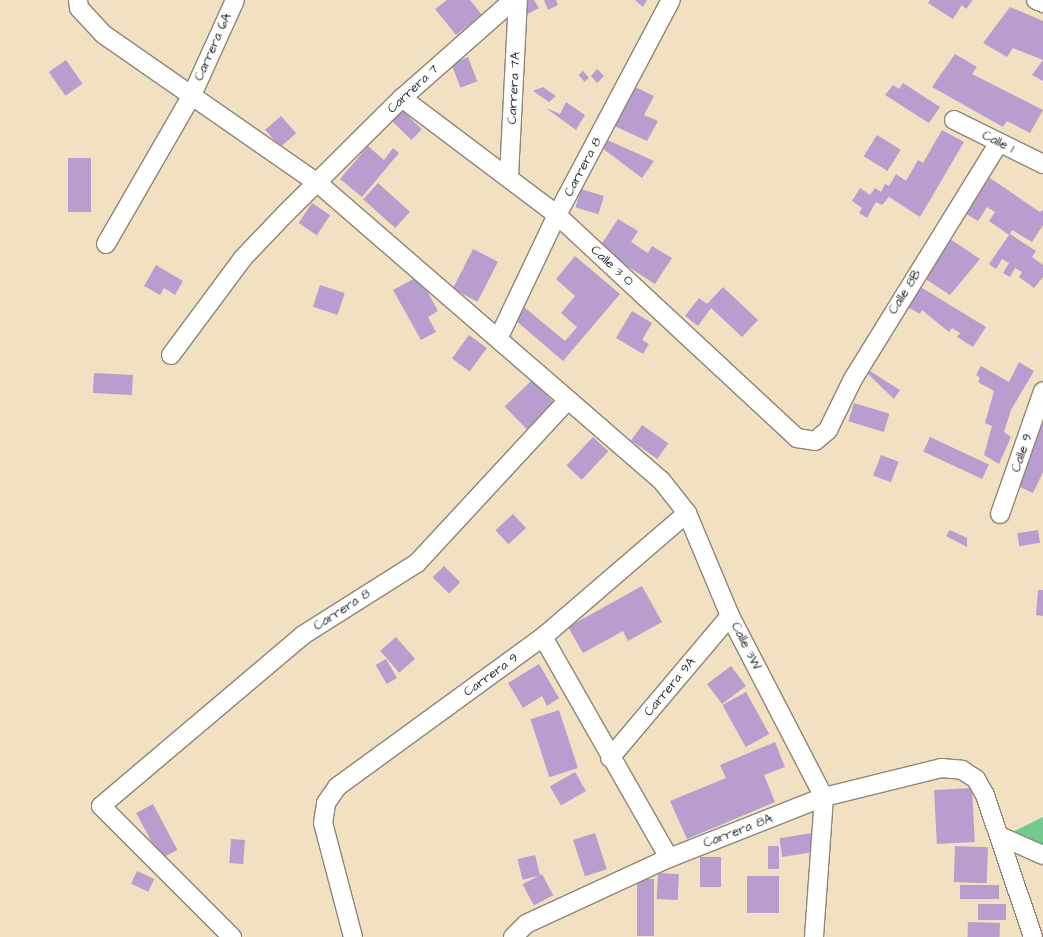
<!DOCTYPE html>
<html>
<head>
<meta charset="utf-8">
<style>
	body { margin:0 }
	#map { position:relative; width:1043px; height:937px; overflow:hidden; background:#f1e1c2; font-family:"Architects Daughter",sans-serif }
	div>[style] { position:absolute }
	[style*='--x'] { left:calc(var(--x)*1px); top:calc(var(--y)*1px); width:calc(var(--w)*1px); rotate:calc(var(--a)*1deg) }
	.green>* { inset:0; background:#74c98e }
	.building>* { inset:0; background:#b89ecf; transform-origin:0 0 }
	.roads { filter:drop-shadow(1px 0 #8e8676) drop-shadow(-1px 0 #8e8676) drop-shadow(0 1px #8e8676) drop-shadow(0 -1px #8e8676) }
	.street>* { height:18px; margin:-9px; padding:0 9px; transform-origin:9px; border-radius:9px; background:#fff }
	span { translate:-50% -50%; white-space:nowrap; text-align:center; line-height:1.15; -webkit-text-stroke:3.5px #fff; paint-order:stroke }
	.street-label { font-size:13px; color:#2b2b2b }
</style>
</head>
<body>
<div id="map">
	<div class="green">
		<i style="clip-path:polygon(1043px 817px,1043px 847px,1002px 837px)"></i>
	</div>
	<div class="building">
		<i style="clip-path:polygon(447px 0,470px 0,482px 15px,456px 35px,435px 9px)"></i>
		<i style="clip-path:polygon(523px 0,534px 0,539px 8px,522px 17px)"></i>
		<i style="clip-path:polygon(544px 0,556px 0,558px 5px,548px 10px)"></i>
		<i style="clip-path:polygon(635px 0,647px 0,643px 7px)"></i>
		<i style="clip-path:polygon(930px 0,973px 0,966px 9px,962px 5px,953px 19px,928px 3px)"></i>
		<i style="clip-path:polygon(1010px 7px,1043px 21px,1043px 60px,1013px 48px,1007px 57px,983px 43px)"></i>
		<i style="clip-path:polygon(955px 54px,977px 67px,972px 74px,1043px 110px,1030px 133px,1007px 121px,1003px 127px,932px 87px)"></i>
		<i style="left:468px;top:57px;width:26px;height:18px;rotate:69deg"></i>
		<i style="left:66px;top:60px;width:29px;height:21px;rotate:55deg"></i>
		<i style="clip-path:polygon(1043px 60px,1043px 81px,1032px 75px)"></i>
		<i style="clip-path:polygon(597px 69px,604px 76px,597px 83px,591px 76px)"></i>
		<i style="left:583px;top:71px;width:9px;height:6px;rotate:49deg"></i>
		<i style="clip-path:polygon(903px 83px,940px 107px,929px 123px,885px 95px,893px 85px,899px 89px)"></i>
		<i style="clip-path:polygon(633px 86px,654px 96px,644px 115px,658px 121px,647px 141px,610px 124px)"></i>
		<i style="clip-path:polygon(543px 87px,556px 96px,549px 102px,533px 91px)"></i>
		<i style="clip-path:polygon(566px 102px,585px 115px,576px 130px,546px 108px,560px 114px)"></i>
		<i style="left:401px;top:109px;width:29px;height:15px;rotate:44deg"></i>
		<i style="left:281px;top:116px;width:23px;height:21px;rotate:49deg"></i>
		<i style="clip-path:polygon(942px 130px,964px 142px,920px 217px,889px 197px,882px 205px,876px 202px,867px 218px,859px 213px,862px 208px,852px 201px,860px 188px,870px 195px,875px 188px,881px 192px,885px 184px,889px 186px,896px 174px,906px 181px,918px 160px,923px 163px)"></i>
		<i style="left:877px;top:135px;width:28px;height:25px;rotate:32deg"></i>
		<i style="clip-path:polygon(603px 138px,654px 161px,642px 178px,598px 145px)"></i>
		<i style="clip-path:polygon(368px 146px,384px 160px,393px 148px,399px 153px,362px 197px,340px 179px)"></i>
		<i style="left:68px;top:158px;width:23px;height:54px"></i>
		<i style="clip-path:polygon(987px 176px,1040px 212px,1043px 210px,1043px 225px,1032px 242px,1012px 230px,1010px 234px,1036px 251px,1032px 257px,1043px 265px,1043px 277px,1034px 288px,1019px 277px,1022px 272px,1015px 268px,1010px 277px,1003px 273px,1009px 263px,1002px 259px,996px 269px,989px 264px,1009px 235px,989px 221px,995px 212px,987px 207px,978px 221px,963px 212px)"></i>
		<i style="left:378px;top:183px;width:43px;height:22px;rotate:42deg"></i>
		<i style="left:581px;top:189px;width:24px;height:19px;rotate:17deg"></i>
		<i style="left:312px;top:203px;width:22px;height:24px;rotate:34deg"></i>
		<i style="clip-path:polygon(618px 219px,638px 231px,631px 242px,648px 253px,652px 246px,672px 258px,655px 284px,599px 248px)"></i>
		<i style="clip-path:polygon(950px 239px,980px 259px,950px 295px,924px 278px)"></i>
		<i style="left:473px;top:249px;width:28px;height:45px;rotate:27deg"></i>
		<i style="clip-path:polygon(575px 256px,620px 294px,563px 361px,514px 319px,524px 307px,565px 341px,577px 327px,561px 313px,575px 296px,556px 279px)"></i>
		<i style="clip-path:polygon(156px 265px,183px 281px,175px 295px,164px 288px,160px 295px,144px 286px)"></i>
		<i style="clip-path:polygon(419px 276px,438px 311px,428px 317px,436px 332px,421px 340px,393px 290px)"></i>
		<i style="left:320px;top:285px;width:26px;height:23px;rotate:18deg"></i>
		<i style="clip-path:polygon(919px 286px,986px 327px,973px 347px,957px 337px,960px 333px,952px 328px,949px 332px,922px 310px,920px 314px,906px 306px)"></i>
		<i style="clip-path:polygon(723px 287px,758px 320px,742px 337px,711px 308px,698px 326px,685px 316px,699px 298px,707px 304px)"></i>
		<i style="clip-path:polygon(632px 311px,652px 323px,642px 340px,649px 344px,643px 354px,616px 338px)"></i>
		<i style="left:469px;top:335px;width:22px;height:29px;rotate:36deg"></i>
		<i style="clip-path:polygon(1019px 362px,1034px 371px,1011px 410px,1004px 432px,1011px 437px,999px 464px,984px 455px,992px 426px,985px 423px,994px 391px,978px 382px,980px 378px,976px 375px,981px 366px,1009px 382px)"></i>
		<i style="clip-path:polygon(870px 371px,900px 390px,894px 399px,868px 374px)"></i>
		<i style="left:94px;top:373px;width:39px;height:20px;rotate:3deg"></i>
		<i style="left:532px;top:380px;width:32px;height:38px;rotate:46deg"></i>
		<i style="left:854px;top:403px;width:37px;height:19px;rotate:17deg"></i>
		<i style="clip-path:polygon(1043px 417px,1043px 472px,1033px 493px,1013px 484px)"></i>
		<i style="left:642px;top:425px;width:32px;height:19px;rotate:35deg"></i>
		<i style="left:593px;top:437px;width:21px;height:39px;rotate:43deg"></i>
		<i style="left:930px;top:437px;width:65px;height:16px;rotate:25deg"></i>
		<i style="left:881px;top:455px;width:19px;height:22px;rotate:21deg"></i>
		<i style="left:513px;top:514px;width:19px;height:24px;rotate:47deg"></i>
		<i style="clip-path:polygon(950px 530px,967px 538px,967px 547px,946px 536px)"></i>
		<i style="left:1038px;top:530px;width:13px;height:21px;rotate:81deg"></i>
		<i style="left:444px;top:566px;width:23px;height:16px;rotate:45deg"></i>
		<i style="clip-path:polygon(642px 586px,662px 622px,628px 641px,623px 631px,583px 653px,568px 627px)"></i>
		<i style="clip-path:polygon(1038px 590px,1043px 590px,1043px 616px,1036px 615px)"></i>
		<i style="left:396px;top:637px;width:29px;height:21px;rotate:49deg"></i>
		<i style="left:386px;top:659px;width:22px;height:12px;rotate:60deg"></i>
		<i style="clip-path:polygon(539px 664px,559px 698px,547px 706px,542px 696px,523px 708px,508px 683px)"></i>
		<i style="left:731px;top:666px;width:25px;height:30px;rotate:53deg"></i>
		<i style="left:746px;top:692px;width:48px;height:27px;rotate:61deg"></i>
		<i style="left:559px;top:710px;width:61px;height:30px;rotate:72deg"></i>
		<i style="clip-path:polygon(775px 742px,785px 767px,764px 775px,775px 802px,687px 839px,670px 801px,726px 778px,720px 765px)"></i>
		<i style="left:575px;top:772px;width:22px;height:29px;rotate:60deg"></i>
		<i style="left:972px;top:788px;width:54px;height:38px;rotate:87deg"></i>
		<i style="left:153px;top:804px;width:52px;height:19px;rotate:62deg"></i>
		<i style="left:595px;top:833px;width:38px;height:23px;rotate:72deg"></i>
		<i style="left:812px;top:833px;width:19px;height:33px;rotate:81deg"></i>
		<i style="left:231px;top:839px;width:14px;height:24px;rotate:4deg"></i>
		<i style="left:768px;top:846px;width:11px;height:23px"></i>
		<i style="left:955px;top:846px;width:33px;height:36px;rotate:2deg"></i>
		<i style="left:535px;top:855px;width:21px;height:18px;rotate:76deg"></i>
		<i style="left:700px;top:857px;width:21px;height:30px"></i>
		<i style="left:137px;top:871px;width:19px;height:14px;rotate:25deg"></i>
		<i style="left:658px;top:873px;width:21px;height:26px;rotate:3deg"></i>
		<i style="left:542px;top:874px;width:24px;height:22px;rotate:62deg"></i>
		<i style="left:747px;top:876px;width:32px;height:37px"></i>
		<i style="left:637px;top:879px;width:17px;height:57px"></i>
		<i style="left:960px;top:885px;width:39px;height:14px"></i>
		<i style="left:978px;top:904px;width:28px;height:16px"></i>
		<i style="left:968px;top:922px;width:32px;height:15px;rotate:2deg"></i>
	</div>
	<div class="roads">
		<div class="street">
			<i style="--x:78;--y:0;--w:8;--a:83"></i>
			<i style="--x:79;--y:8;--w:35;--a:47"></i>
			<i style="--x:103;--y:34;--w:263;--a:34.8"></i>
			<i style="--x:319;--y:184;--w:452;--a:40.9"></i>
			<i style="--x:661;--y:480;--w:42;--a:51.8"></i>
			<i style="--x:687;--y:513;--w:112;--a:67.3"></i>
			<i style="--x:730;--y:616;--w:204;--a:62.6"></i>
			<i style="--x:824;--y:797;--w:140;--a:94.1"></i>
			<i style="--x:1036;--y:0;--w:8;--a:23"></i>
			<i style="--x:402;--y:98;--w:194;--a:37"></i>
			<i style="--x:557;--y:215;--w:328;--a:42.9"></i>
			<i style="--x:797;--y:438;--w:18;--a:9"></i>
			<i style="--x:815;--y:441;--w:17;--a:-40"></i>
			<i style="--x:828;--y:430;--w:57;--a:-63.9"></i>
			<i style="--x:853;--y:379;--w:278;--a:-58.3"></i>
			<i style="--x:954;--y:120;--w:99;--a:26.3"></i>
			<i style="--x:509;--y:176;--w:176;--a:-87.1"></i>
			<i style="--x:106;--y:244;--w:172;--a:-60"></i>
			<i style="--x:192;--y:95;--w:104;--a:-65.6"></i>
			<i style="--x:499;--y:337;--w:135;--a:-64.6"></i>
			<i style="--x:557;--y:215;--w:243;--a:-62.1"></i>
			<i style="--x:171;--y:355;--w:121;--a:-53.4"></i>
			<i style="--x:243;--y:258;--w:61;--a:-46.3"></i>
			<i style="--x:285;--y:214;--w:165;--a:-44.8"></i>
			<i style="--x:402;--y:98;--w:148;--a:-41.4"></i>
			<i style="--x:1000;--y:514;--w:130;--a:-70.7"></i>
			<i style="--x:543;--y:637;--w:254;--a:60.3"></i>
			<i style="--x:610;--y:758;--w:186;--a:-49.8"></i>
			<i style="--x:1002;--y:837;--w:45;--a:23.7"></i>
			<i style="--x:232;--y:937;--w:185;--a:-135"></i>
			<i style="--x:101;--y:806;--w:265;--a:-40.2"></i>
			<i style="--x:303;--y:635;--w:135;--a:-32.3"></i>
			<i style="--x:417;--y:563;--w:222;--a:-47.2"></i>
			<i style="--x:353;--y:937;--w:118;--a:-104.7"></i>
			<i style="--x:323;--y:823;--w:20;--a:-81"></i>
			<i style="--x:326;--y:803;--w:19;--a:-55"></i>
			<i style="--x:337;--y:787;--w:255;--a:-36.1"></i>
			<i style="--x:543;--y:637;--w:190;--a:-40.7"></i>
			<i style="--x:513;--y:937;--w:18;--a:-45"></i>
			<i style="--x:526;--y:924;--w:157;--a:-24.8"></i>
			<i style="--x:669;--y:858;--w:167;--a:-21.5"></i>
			<i style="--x:824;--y:797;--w:121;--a:-13.9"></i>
			<i style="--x:941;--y:768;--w:21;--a:5"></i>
			<i style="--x:962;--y:770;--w:17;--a:33"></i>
			<i style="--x:976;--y:779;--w:18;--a:61"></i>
			<i style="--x:985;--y:795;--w:150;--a:71.3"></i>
		</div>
	</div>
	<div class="street-label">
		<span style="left:213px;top:47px;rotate:-66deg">Carrera 6A</span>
		<span style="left:514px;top:88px;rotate:-87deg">Carrera 7A</span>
		<span style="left:413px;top:89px;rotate:-43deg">Carrera 7</span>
		<span style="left:998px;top:142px;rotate:26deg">Calle 1</span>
		<span style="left:583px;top:167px;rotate:-62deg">Carrera 8</span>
		<span style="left:612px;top:266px;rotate:43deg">Calle 3 O</span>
		<span style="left:905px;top:292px;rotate:-58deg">Calle 8B</span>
		<span style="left:1022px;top:453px;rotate:-71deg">Calle 9</span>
		<span style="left:342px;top:610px;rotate:-33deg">Carrera 8</span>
		<span style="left:746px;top:646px;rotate:63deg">Calle 3W</span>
		<span style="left:491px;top:675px;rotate:-36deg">Carrera 9</span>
		<span style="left:670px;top:687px;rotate:-50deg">Carrera 9A</span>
		<span style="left:738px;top:831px;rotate:-21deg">Carrera 8A</span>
	</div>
</div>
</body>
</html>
